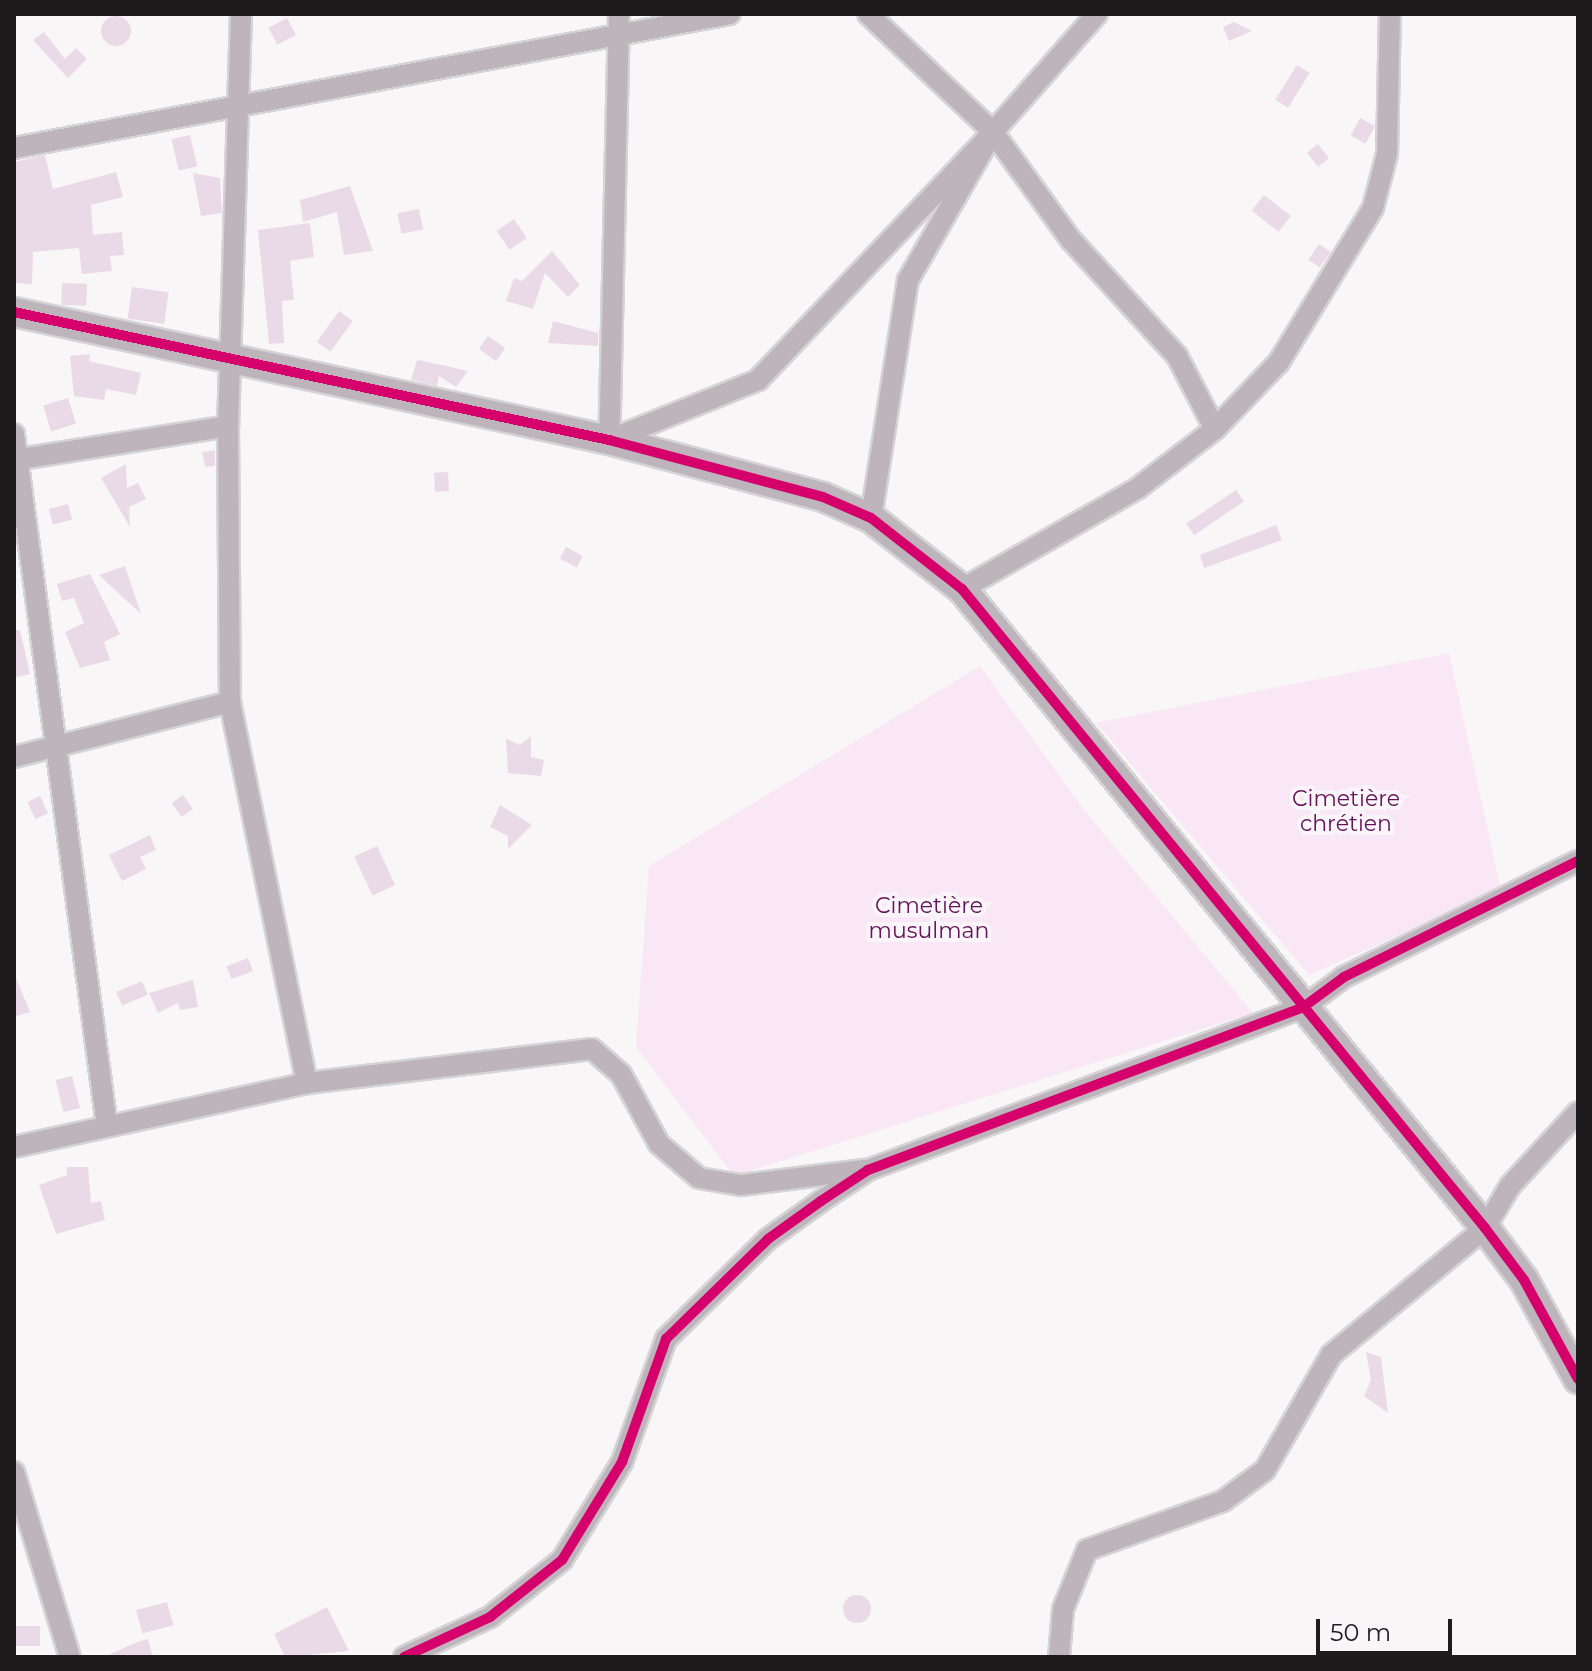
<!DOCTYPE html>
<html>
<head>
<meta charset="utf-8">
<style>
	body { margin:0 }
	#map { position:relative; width:1592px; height:1671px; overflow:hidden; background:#f9f6f8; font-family:Montserrat,sans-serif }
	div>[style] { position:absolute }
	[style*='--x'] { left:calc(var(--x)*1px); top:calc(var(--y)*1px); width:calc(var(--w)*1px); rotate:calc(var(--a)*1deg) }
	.green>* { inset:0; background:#fae7f5 }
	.building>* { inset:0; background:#eadae7; transform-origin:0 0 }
	.round { border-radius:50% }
	.roads { filter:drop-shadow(2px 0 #d5d4d5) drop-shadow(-2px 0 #d5d4d5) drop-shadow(0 2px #d5d4d5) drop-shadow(0 -2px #d5d4d5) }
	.street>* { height:20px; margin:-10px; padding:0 10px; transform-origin:10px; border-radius:10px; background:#beb5bc }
	.secondary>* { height:28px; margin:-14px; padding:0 14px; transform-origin:14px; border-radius:14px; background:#bdb4bc }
	.cycleway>* { height:10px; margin:-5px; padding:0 5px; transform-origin:5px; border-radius:5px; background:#d6006c }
	span { translate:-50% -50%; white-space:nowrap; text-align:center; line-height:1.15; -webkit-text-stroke:8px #faf5f9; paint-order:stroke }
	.park-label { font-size:22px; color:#64115a }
	.frame { position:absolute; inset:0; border:16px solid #1d1b1c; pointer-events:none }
	.scale { position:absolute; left:1316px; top:1619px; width:136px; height:36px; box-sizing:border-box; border:4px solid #1d1b1c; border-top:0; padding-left:10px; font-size:24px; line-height:28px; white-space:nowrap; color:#1d1b1c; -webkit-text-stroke:6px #faf5f9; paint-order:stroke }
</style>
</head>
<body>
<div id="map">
	<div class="green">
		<i style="clip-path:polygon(1449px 653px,1501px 890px,1309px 975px,1096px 723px)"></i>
		<i style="clip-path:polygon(980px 666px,1085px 811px,1253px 1013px,734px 1176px,636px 1047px,649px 866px)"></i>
	</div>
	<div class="building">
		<i class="round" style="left:101px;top:16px;width:30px;height:30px"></i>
		<i style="left:287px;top:18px;width:19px;height:21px;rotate:62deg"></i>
		<i style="clip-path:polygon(1234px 22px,1252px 31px,1229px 41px,1223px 27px)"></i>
		<i style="clip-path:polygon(44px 32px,65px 59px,76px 48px,87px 59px,68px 78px,33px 40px)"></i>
		<i style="left:1297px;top:65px;width:15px;height:41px;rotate:32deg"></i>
		<i style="left:1360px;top:118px;width:17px;height:20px;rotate:28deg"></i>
		<i style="left:190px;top:135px;width:32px;height:19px;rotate:77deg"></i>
		<i style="left:1318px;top:144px;width:18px;height:14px;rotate:52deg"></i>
		<i style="clip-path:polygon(45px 155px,53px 189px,116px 172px,123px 197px,91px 205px,93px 235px,122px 232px,124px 255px,110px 256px,112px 271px,82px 274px,79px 248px,33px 252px,32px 284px,15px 283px,14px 162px)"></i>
		<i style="clip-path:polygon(193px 173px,220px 178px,222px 213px,201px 216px)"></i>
		<i style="clip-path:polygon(350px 186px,373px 251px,344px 255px,337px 212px,303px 222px,300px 200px)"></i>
		<i style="left:1264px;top:195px;width:34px;height:20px;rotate:38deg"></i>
		<i style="left:419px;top:209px;width:21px;height:22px;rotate:79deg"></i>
		<i style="left:514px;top:219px;width:23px;height:21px;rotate:56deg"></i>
		<i style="clip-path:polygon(310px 223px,314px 257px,290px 261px,294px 300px,282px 301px,284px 343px,269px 344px,258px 230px)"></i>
		<i style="left:1319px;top:244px;width:14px;height:19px;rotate:34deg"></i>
		<i style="clip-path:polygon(552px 251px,580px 285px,568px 297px,545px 273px,533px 309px,506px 301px,514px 278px,522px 281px)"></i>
		<i style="left:62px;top:283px;width:25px;height:22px;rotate:2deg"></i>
		<i style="left:132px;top:287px;width:37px;height:32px;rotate:8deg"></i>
		<i style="left:339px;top:311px;width:17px;height:38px;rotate:36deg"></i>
		<i style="clip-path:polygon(553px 321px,598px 333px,598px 346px,548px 343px)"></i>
		<i style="left:488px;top:336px;width:21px;height:16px;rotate:35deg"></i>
		<i style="clip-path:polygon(90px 354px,89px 361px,141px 373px,136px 395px,106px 389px,104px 400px,74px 396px,70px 356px)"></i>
		<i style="clip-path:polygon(417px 360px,442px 365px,468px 371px,456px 387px,439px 376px,437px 386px,411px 380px)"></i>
		<i style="left:68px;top:398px;width:27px;height:26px;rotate:73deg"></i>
		<i style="clip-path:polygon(215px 450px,215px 466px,205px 467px,202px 452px)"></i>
		<i style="clip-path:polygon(126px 464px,127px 488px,138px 483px,146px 499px,129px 507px,130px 527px,101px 478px)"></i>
		<i style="left:448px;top:472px;width:19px;height:14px;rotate:87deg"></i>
		<i style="left:1236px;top:490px;width:14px;height:60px;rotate:56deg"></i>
		<i style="left:68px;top:504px;width:16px;height:20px;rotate:75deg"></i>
		<i style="clip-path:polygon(1276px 525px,1282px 540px,1204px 568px,1200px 555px)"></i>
		<i style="left:566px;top:547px;width:19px;height:13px;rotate:28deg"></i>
		<i style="clip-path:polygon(125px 566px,141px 614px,99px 575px)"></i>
		<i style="clip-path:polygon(90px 574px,120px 634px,104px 642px,110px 660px,80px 668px,65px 632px,84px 623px,74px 598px,62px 601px,57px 584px)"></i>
		<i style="clip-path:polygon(14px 630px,20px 630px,30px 674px,14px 678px)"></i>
		<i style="clip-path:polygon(531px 736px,531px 757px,544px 760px,541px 776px,508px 773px,506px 739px,520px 745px)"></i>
		<i style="left:183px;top:795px;width:17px;height:14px;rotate:54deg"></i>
		<i style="left:40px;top:796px;width:19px;height:14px;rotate:65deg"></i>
		<i style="clip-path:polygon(500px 805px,532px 825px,508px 849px,508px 836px,490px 827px)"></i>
		<i style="clip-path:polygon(150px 835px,156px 850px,140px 857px,146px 869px,122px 881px,109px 855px)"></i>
		<i style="left:377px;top:846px;width:43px;height:25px;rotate:65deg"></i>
		<i style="left:248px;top:958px;width:14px;height:23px;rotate:69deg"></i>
		<i style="clip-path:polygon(14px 973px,30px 1012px,14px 1017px)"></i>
		<i style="clip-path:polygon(193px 980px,198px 1007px,180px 1010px,178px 1003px,158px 1013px,149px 993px)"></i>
		<i style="left:142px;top:981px;width:15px;height:28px;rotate:67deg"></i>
		<i style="left:72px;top:1076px;width:33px;height:17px;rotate:76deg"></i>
		<i style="clip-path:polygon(67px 1167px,88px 1167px,91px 1203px,101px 1201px,105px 1220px,56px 1234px,39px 1185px,67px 1175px)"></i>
		<i style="clip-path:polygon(1366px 1352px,1381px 1357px,1388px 1413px,1364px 1396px,1371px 1380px)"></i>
		<i class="round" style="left:843px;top:1595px;width:28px;height:28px"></i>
		<i style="left:167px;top:1602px;width:24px;height:32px;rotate:75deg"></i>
		<i style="clip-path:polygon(327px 1607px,349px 1651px,285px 1657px,274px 1634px)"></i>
		<i style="left:15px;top:1626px;width:25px;height:20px"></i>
		<i style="clip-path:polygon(148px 1639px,153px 1657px,104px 1657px,135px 1643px)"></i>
	</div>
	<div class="roads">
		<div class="street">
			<i style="--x:241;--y:14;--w:412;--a:91.8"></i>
			<i style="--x:228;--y:426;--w:276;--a:89.6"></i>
			<i style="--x:230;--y:702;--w:389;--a:78.6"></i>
			<i style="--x:619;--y:14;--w:426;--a:91.3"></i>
			<i style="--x:609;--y:440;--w:161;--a:-21.9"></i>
			<i style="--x:758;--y:380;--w:342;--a:-46.5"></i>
			<i style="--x:868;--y:14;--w:172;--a:43.3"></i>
			<i style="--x:993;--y:132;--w:133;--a:54.2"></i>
			<i style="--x:1071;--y:240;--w:157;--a:47.6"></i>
			<i style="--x:1177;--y:356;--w:82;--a:62.5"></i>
			<i style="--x:14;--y:148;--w:728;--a:-10.6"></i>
			<i style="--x:14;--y:434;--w:698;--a:82.35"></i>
			<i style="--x:14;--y:460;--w:217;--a:-9"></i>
			<i style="--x:871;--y:518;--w:241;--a:-81.2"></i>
			<i style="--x:908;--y:280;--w:171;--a:-60.1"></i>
			<i style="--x:993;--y:132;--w:157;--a:-48.6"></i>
			<i style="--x:962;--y:589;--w:203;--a:-29.8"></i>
			<i style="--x:1138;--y:488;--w:97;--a:-37.5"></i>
			<i style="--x:1215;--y:429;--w:93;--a:-46.3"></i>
			<i style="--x:1279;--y:362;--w:180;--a:-58.6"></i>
			<i style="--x:1373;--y:208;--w:56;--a:-75.5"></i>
			<i style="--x:1387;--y:154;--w:140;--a:-88.8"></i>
			<i style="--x:14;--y:757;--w:223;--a:-14.3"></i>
			<i style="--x:14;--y:1147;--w:300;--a:-12.3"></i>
			<i style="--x:307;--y:1083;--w:287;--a:-6.8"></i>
			<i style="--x:592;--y:1049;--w:38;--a:41"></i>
			<i style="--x:621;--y:1074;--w:80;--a:61.5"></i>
			<i style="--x:659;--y:1144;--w:52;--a:40.4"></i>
			<i style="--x:699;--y:1178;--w:43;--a:9.5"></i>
			<i style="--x:741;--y:1185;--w:124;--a:-7"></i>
			<i style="--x:14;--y:1472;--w:193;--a:73.2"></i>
			<i style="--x:404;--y:1657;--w:95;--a:-24.9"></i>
			<i style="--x:490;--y:1617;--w:92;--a:-38.4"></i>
			<i style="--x:562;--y:1560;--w:115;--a:-58.5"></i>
			<i style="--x:622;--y:1462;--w:131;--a:-70.3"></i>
			<i style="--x:666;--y:1339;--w:143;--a:-44.4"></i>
			<i style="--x:768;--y:1239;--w:65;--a:-35.6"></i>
			<i style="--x:821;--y:1201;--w:56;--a:-33.4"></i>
			<i style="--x:868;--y:1170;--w:463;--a:-20.5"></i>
			<i style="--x:1302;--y:1008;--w:52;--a:-36.4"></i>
			<i style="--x:1344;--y:977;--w:261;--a:-26.4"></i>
			<i style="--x:1059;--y:1657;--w:48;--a:-85.2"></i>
			<i style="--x:1063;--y:1609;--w:64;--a:-67.9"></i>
			<i style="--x:1087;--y:1550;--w:145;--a:-19.8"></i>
			<i style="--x:1223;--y:1501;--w:52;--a:-36.4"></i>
			<i style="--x:1265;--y:1470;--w:133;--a:-60.1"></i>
			<i style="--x:1331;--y:1355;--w:200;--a:-39.5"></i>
			<i style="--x:1485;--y:1228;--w:49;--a:-59.2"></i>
			<i style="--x:1510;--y:1186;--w:100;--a:-47.4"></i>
		</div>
		<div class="secondary">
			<i style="--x:14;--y:312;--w:609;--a:12.14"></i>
			<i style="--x:609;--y:440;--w:221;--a:14.9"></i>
			<i style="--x:823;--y:497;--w:52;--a:23.6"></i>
			<i style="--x:871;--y:518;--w:115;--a:38"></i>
			<i style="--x:962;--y:589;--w:826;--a:50.7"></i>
			<i style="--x:1485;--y:1228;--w:65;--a:53.1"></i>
			<i style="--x:1524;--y:1280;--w:113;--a:61.4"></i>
		</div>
	</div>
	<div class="cycleway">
		<i style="--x:14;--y:312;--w:609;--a:12.14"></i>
		<i style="--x:609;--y:440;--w:221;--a:14.9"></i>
		<i style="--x:823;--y:497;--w:52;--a:23.6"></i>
		<i style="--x:871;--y:518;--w:115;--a:38"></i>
		<i style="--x:962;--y:589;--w:826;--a:50.7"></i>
		<i style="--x:1485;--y:1228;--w:65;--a:53.1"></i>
		<i style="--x:1524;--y:1280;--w:113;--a:61.4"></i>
		<i style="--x:404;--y:1657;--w:95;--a:-24.9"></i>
		<i style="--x:490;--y:1617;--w:92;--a:-38.4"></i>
		<i style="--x:562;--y:1560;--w:115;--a:-58.5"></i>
		<i style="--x:622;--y:1462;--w:131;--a:-70.3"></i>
		<i style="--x:666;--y:1339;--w:143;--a:-44.4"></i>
		<i style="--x:768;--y:1239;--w:65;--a:-35.6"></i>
		<i style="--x:821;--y:1201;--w:56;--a:-33.4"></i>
		<i style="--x:868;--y:1170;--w:463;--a:-20.5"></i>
		<i style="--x:1302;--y:1008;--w:52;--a:-36.4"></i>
		<i style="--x:1344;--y:977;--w:261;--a:-26.4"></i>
	</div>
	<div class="park-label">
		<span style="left:1346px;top:811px">Cimetière<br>chrétien</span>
		<span style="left:929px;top:918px">Cimetière<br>musulman</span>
	</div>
	<div class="frame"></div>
	<div class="scale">50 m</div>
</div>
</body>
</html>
